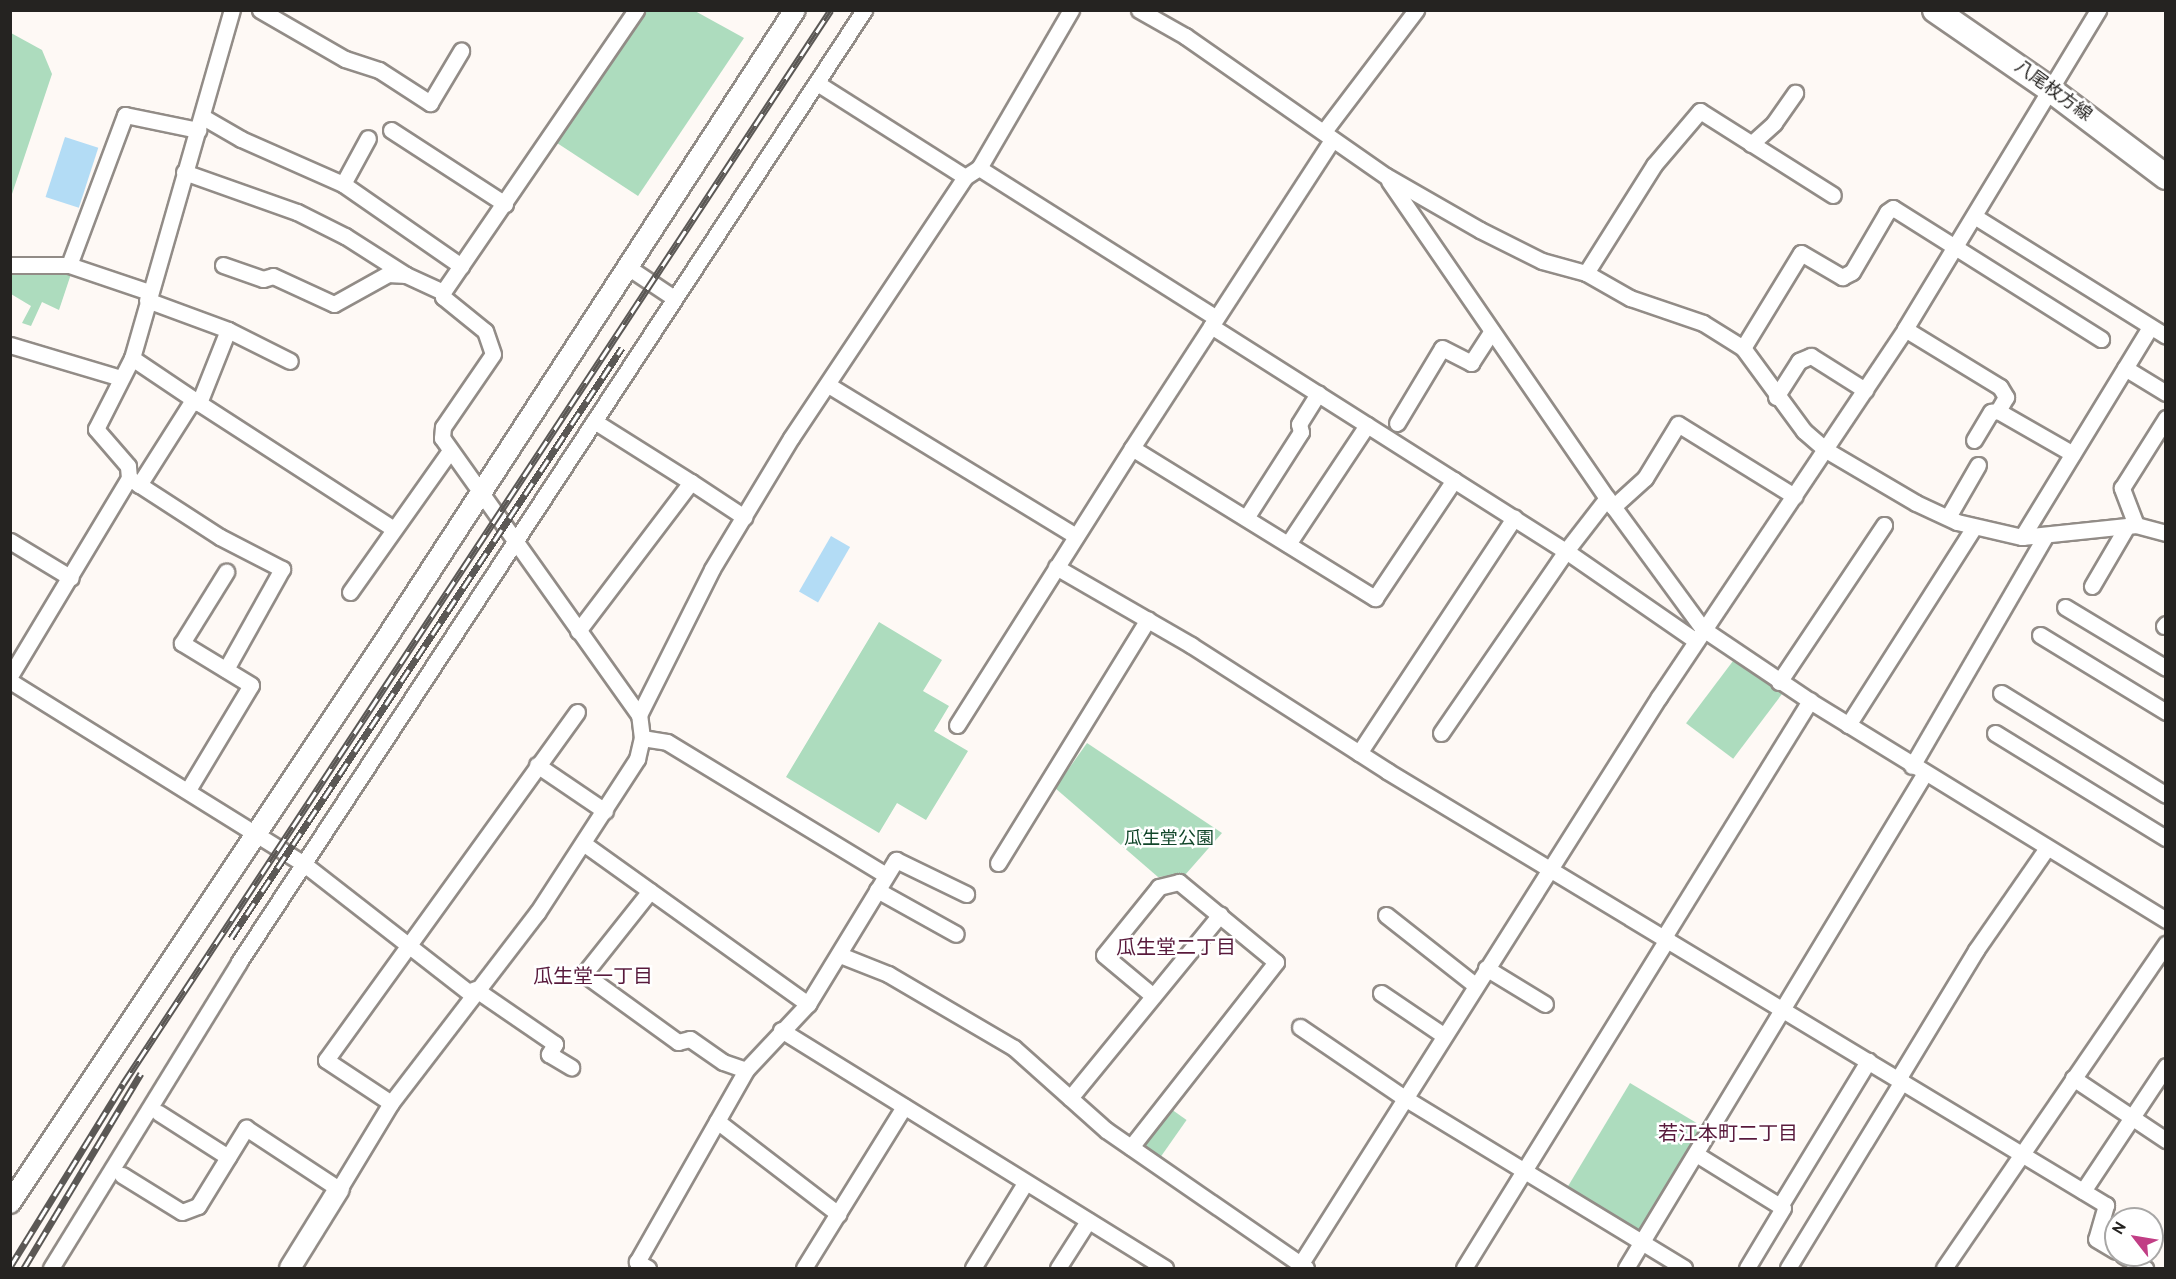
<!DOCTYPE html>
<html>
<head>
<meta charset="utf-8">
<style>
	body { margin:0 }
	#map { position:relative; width:2176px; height:1279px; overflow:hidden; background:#fef9f5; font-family:Overpass,"Noto Sans JP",sans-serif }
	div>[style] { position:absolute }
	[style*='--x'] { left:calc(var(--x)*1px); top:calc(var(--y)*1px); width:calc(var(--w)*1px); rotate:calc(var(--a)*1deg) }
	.green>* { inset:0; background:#addcbe; transform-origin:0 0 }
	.water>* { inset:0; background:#b3dcf5; transform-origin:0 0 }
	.roads { filter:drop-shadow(2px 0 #928c87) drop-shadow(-2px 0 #928c87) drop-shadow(0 2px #928c87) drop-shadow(0 -2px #928c87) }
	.minor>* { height:15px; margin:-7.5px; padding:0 7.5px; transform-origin:7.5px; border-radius:7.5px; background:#fff }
	.tertiary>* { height:20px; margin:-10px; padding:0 10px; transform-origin:10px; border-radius:10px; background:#fff }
	.primary>* { height:24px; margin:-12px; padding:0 12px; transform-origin:12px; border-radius:12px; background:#fff }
	.rail>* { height:7px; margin-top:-3.5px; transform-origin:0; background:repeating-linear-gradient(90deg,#fff 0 14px,#5b5855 0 28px); box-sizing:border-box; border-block:2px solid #5b5855 }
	span { translate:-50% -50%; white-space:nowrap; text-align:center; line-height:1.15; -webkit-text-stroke:5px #fff; paint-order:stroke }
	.street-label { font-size:18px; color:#252321 }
	.park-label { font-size:18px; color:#11462a }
	.neighbourhood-label { font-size:20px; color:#58193b }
	.frame { position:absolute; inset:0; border:12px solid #252321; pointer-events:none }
	.north { position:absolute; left:2104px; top:1207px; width:60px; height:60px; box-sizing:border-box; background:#fff; border:2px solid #a8a7a6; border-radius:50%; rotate:301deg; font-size:16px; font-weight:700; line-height:24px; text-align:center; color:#252321 }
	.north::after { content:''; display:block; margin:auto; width:21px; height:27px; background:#c13e85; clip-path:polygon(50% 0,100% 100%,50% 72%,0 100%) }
</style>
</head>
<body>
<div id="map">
	<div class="green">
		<i style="clip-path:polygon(646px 11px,695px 11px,744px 38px,638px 196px,557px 143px)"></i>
		<i style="clip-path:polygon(11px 33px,42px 50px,52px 74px,11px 197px)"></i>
		<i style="clip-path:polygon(10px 268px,72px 271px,59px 310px,42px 302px,31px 326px,22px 323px,31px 306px,11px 294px)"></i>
		<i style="clip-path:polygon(879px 622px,942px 660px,923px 691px,949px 706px,934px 731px,968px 751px,926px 820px,897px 803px,879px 833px,786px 777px)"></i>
		<i style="left:1736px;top:657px;width:59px;height:83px;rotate:37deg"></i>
		<i style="clip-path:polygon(1087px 743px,1222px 833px,1185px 875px,1158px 877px,1055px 788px)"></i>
		<i style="left:1630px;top:1083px;width:85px;height:123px;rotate:31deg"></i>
		<i style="left:1171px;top:1109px;width:19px;height:45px;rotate:35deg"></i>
	</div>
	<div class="water">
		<i style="left:65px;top:137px;width:35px;height:63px;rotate:18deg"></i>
		<i style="left:831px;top:536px;width:22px;height:64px;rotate:30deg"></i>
	</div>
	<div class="roads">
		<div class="minor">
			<i style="--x:260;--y:10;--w:98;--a:30"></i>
			<i style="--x:345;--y:59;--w:36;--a:18"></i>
			<i style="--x:379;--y:70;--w:61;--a:32.9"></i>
			<i style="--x:430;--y:103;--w:61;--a:-59.2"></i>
			<i style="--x:1139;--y:10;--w:53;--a:29.5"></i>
			<i style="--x:1185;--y:36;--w:245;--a:34.9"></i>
			<i style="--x:1386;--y:176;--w:108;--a:29.9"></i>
			<i style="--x:1480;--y:230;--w:69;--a:26.6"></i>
			<i style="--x:1542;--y:261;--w:46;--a:15.3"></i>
			<i style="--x:1586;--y:273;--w:51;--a:29.6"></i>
			<i style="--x:1630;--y:298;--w:77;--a:18.9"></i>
			<i style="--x:1703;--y:323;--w:47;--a:32"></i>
			<i style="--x:1743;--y:348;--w:103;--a:53.7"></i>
			<i style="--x:1804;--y:431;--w:29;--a:41"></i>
			<i style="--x:1826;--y:450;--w:104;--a:30.5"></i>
			<i style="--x:1916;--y:503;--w:45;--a:24.9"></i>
			<i style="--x:1957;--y:522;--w:67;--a:13"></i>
			<i style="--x:2022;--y:537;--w:115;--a:-6"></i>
			<i style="--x:2136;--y:525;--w:31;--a:15"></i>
			<i style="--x:817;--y:83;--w:175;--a:32.4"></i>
			<i style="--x:203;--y:117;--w:44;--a:30.1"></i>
			<i style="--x:241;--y:139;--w:111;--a:23.8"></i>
			<i style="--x:343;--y:184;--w:52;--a:-61.5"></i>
			<i style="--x:391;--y:130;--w:136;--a:33"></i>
			<i style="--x:1325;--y:130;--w:151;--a:-52.8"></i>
			<i style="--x:1751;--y:144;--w:31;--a:-42"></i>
			<i style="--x:1774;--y:123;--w:37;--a:-55"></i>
			<i style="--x:979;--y:168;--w:280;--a:32.3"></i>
			<i style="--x:184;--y:172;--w:120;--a:19.5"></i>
			<i style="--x:297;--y:212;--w:54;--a:26.6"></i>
			<i style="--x:345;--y:236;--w:72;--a:32.6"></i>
			<i style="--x:1389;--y:181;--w:385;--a:55.5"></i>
			<i style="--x:1607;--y:498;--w:162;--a:53.8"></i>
			<i style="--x:1703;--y:629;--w:129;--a:33.9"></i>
			<i style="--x:1810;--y:701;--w:418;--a:31.6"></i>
			<i style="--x:343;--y:184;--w:144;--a:34.8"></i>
			<i style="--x:1974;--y:216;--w:226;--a:32"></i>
			<i style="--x:10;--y:265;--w:59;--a:0"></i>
			<i style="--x:69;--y:265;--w:84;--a:18.6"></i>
			<i style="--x:69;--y:265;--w:160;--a:-69.5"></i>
			<i style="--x:125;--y:115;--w:75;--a:11.6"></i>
			<i style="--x:223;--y:265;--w:42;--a:19.3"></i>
			<i style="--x:263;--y:279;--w:10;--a:-17"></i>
			<i style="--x:273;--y:276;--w:67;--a:24.7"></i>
			<i style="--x:334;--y:304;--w:62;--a:-29.1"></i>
			<i style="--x:388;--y:274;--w:18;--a:3"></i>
			<i style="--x:406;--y:275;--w:41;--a:24.7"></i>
			<i style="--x:629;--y:268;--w:54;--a:33.7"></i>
			<i style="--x:1586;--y:273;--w:128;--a:-57.8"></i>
			<i style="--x:1654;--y:165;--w:71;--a:-49.6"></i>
			<i style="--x:1700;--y:111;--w:157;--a:32.3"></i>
			<i style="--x:147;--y:300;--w:86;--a:20.3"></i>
			<i style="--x:228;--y:330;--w:69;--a:26.6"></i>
			<i style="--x:1211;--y:326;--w:420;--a:32.4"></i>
			<i style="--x:1566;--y:551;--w:158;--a:34.7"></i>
			<i style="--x:1905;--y:329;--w:111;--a:31.4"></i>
			<i style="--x:2000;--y:387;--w:12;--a:59"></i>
			<i style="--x:2006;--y:397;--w:16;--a:120"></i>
			<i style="--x:1998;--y:411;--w:86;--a:29.8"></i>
			<i style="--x:228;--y:330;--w:79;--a:111.7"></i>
			<i style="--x:199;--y:403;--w:232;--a:32.9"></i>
			<i style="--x:10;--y:345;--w:116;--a:16.6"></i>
			<i style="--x:1743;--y:348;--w:111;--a:-58.6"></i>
			<i style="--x:1801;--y:253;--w:48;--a:30.3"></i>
			<i style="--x:1842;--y:277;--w:11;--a:-27"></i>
			<i style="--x:1852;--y:272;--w:69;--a:-59.7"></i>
			<i style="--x:1887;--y:212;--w:7;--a:-34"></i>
			<i style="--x:1893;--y:208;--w:246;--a:32.2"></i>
			<i style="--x:132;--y:358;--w:81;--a:33.9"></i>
			<i style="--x:2125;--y:368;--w:48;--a:31.4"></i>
			<i style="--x:830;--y:386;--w:288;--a:31.4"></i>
			<i style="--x:1776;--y:397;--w:43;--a:-57.4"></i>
			<i style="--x:1799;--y:361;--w:13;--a:-23"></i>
			<i style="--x:1811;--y:356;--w:64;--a:32.2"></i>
			<i style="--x:594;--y:421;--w:115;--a:32.2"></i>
			<i style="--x:1397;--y:423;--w:87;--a:-59"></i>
			<i style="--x:1442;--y:348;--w:33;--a:27"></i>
			<i style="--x:1471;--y:363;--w:38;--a:-57"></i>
			<i style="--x:1974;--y:440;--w:33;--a:-59"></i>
			<i style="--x:1991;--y:412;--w:7;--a:-8"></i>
			<i style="--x:1132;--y:448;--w:286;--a:31.7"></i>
			<i style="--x:1375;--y:598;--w:142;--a:-56.2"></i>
			<i style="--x:129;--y:478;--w:108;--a:33"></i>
			<i style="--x:220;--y:537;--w:70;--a:27.3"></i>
			<i style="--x:282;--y:569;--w:115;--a:119.2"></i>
			<i style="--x:139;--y:485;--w:101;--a:-57.6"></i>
			<i style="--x:1613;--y:507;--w:43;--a:-42.2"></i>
			<i style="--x:1645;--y:478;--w:63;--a:-58.6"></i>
			<i style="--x:1678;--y:424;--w:137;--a:31.8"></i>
			<i style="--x:1948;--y:517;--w:60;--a:-60"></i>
			<i style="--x:1246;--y:518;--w:102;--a:-57.4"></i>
			<i style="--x:1301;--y:432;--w:8;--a:-104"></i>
			<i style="--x:1299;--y:424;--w:36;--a:-58"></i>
			<i style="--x:2136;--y:525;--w:40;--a:-111"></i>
			<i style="--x:2122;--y:488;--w:83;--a:-57.8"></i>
			<i style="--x:2022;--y:537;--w:246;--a:-58.6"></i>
			<i style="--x:10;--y:541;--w:71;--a:31.2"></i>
			<i style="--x:1288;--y:544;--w:143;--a:-56.4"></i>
			<i style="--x:1056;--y:567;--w:156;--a:30"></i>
			<i style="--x:1191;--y:645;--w:233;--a:32.7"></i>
			<i style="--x:1387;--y:771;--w:840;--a:31.12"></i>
			<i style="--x:2106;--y:1205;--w:35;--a:106"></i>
			<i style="--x:2096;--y:1239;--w:23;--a:31"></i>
			<i style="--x:2092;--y:586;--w:69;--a:-59.7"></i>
			<i style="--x:350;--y:592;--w:171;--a:-54.7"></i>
			<i style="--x:2065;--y:607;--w:118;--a:31.1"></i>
			<i style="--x:2164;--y:626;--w:3;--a:-45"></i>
			<i style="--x:578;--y:631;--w:187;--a:-52.8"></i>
			<i style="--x:691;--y:482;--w:64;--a:33.4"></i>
			<i style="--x:2040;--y:635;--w:148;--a:31.4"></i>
			<i style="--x:10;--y:676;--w:231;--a:-59"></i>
			<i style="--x:129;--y:478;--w:12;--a:-95"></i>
			<i style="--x:128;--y:466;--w:49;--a:-130.9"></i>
			<i style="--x:96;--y:429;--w:80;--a:-63.1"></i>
			<i style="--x:132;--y:358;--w:362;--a:-74"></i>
			<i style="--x:10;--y:681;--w:346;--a:31.9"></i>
			<i style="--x:304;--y:864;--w:212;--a:37.9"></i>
			<i style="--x:1779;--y:682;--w:189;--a:-56.2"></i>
			<i style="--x:2001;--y:693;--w:194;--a:31.7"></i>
			<i style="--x:639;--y:715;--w:163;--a:-63.4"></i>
			<i style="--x:712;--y:569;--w:153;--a:-58.9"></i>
			<i style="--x:791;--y:438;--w:314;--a:-56.3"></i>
			<i style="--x:965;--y:177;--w:17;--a:-33"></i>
			<i style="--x:979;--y:168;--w:183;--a:-59.8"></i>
			<i style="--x:957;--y:725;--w:328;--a:-57.7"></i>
			<i style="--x:1132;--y:448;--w:367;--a:-57"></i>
			<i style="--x:1848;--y:725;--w:235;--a:-57.5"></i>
			<i style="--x:1441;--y:733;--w:221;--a:-55.5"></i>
			<i style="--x:1566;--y:551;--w:67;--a:-52.3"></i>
			<i style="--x:1995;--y:733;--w:201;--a:31.6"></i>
			<i style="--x:642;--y:738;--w:25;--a:9"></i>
			<i style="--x:667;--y:742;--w:256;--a:31.3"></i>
			<i style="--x:1359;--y:753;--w:282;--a:-56.6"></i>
			<i style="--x:537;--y:765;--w:82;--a:34.1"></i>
			<i style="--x:1912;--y:766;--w:265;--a:-59.9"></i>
			<i style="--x:188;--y:790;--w:122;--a:-59"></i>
			<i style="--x:251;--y:685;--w:81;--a:-148.7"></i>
			<i style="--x:182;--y:643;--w:84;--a:-58.2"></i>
			<i style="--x:583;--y:843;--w:277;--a:35.6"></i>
			<i style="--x:998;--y:863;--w:286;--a:-58.4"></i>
			<i style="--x:877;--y:890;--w:90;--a:29.1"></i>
			<i style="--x:650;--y:891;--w:106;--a:128.5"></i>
			<i style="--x:584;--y:974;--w:116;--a:35.9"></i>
			<i style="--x:678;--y:1042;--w:12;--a:-14"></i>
			<i style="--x:690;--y:1039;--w:40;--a:34.9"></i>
			<i style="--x:723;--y:1062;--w:24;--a:19"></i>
			<i style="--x:1386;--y:915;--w:113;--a:38.2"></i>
			<i style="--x:1664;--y:937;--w:278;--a:-58.3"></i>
			<i style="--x:840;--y:955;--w:52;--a:21.6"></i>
			<i style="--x:888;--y:974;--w:146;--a:30.4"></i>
			<i style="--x:1014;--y:1048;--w:123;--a:41.7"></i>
			<i style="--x:1106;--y:1130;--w:243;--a:34.6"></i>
			<i style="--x:1486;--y:968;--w:69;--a:31.4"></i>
			<i style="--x:475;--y:989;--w:97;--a:34.5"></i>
			<i style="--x:555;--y:1044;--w:12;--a:121"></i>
			<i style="--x:549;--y:1054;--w:26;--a:31"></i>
			<i style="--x:1381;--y:993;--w:75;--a:34.1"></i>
			<i style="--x:1300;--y:1027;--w:125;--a:34.2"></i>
			<i style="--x:1403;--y:1097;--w:329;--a:31.3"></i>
			<i style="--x:781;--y:1030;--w:452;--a:31.8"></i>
			<i style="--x:2073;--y:1078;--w:112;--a:33.7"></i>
			<i style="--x:1898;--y:1079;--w:151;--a:-58.8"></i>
			<i style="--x:1976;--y:950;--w:124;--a:-55.2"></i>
			<i style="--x:1070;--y:1098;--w:237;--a:-50.7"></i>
			<i style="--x:391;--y:1103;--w:78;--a:-146.5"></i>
			<i style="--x:326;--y:1060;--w:429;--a:-54.2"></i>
			<i style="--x:159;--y:1113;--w:82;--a:32.5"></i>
			<i style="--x:717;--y:1121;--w:153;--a:37.5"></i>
			<i style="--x:1131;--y:1147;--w:235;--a:-51.9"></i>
			<i style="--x:1276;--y:962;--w:126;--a:-140.5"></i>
			<i style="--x:1179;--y:882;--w:21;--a:166"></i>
			<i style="--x:1159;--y:887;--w:87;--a:129"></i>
			<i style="--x:1104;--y:955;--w:64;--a:39.9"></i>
			<i style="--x:1696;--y:1154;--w:102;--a:31.8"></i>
			<i style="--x:1783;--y:1208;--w:70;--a:121"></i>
			<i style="--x:122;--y:1175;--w:70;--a:31.7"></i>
			<i style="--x:182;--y:1212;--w:17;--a:-21"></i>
			<i style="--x:198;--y:1206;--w:92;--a:-58.4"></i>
			<i style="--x:246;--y:1128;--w:111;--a:33.3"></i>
			<i style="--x:339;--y:1189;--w:100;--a:-58.8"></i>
			<i style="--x:391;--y:1103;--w:240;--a:-52.5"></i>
			<i style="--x:537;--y:913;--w:184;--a:-57"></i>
			<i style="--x:637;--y:759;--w:22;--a:-77"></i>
			<i style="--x:642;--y:738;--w:23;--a:-97"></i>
			<i style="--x:639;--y:715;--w:340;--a:-125.4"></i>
			<i style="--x:442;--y:438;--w:11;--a:-85"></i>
			<i style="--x:443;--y:427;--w:88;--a:-55.6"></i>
			<i style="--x:493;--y:354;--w:24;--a:-109"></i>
			<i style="--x:485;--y:331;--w:54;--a:-141"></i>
			<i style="--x:443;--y:297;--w:5;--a:-90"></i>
			<i style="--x:443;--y:292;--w:342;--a:-55.6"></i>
			<i style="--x:2083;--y:1191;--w:150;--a:-56.4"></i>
			<i style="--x:1780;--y:1206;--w:170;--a:-58.7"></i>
			<i style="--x:2123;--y:1255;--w:26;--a:31"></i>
			<i style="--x:51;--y:1268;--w:359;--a:-58.4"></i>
			<i style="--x:239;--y:962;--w:1139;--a:-56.71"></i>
			<i style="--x:648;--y:1268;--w:13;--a:-151"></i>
			<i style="--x:637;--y:1262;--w:221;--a:-60.4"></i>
			<i style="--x:746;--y:1070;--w:91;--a:-46.8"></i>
			<i style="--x:808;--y:1004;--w:169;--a:-58.6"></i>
			<i style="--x:896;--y:860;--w:78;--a:25.9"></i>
			<i style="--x:804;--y:1268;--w:190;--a:-58.2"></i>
			<i style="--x:973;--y:1268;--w:100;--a:-58.5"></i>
			<i style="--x:1058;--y:1268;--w:56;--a:-57.4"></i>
			<i style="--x:1298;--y:1268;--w:676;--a:-57.7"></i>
			<i style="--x:1659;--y:697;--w:443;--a:-56.2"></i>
			<i style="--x:1905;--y:329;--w:373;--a:-58.8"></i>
			<i style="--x:1464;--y:1268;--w:387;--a:-58.3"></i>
			<i style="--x:1626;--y:1268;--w:578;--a:-58.87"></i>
			<i style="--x:1788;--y:1268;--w:219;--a:-58.6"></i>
			<i style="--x:1944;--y:1268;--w:393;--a:-55.6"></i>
		</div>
		<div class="tertiary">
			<i style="--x:10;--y:1203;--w:678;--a:-56.31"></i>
			<i style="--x:386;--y:639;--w:750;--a:-56.97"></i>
			<i style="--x:290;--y:1268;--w:93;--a:-58.2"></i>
		</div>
		<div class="primary">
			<i style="--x:1935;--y:10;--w:137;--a:34.6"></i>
			<i style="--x:2048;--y:88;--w:148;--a:37"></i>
		</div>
	</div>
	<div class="rail">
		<i style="--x:231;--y:938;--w:708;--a:-56.47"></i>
		<i style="--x:10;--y:1267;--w:215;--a:-58.3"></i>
		<i style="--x:123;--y:1084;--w:1286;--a:-56.61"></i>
		<i style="--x:24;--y:1268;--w:227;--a:-59"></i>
	</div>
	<div class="street-label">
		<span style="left:2052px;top:92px;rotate:36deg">八尾枚方線</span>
	</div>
	<div class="park-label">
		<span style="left:1169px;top:840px">瓜生堂公園</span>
	</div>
	<div class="neighbourhood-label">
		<span style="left:1176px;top:949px">瓜生堂二丁目</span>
		<span style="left:593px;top:978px">瓜生堂一丁目</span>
		<span style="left:1728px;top:1135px">若江本町二丁目</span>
	</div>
	<div class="frame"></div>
	<div class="north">N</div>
</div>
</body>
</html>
